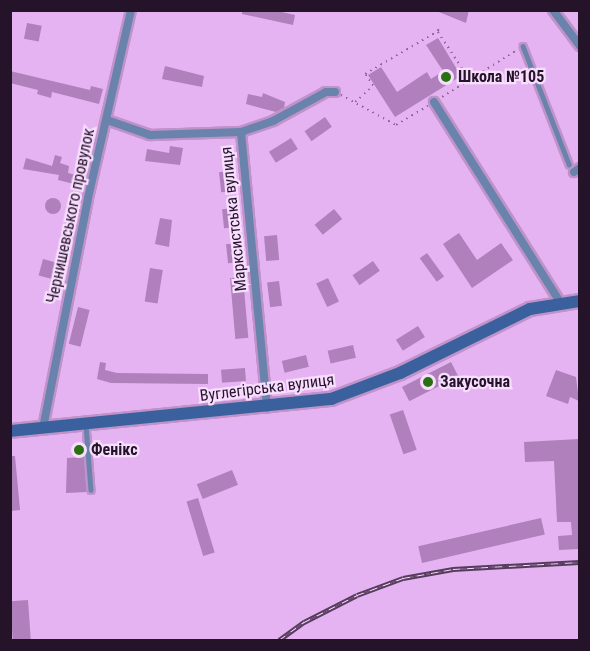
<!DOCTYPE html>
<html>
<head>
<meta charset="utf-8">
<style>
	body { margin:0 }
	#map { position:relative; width:590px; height:651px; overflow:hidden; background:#e5b3f1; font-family:"Roboto Condensed",sans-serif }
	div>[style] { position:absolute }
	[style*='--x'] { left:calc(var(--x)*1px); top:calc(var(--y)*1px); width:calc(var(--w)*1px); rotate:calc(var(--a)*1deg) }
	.building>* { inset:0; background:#af80bb; transform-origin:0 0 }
	.round { border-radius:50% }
	.path>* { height:1.5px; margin-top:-0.75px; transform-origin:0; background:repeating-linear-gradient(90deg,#8c6995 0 1.5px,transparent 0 6px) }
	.roads { filter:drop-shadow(2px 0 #bf93c9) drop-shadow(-2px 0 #bf93c9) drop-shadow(0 2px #bf93c9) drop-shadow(0 -2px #bf93c9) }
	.lane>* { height:4.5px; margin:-2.25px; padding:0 2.25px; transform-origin:2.25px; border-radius:2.25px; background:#6983ad }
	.street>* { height:8px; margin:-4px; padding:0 4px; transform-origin:4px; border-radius:4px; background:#6983ad }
	.secondary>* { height:12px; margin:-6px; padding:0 6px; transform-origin:6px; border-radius:6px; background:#3a609d }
	.rail>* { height:4.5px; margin-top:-2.25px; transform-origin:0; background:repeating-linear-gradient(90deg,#f8defe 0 7px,#563c5c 0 14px); box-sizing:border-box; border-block:2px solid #563c5c }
	.dots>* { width:16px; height:16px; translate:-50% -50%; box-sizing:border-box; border:3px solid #f8defe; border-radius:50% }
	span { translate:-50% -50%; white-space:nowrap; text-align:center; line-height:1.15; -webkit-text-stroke:4.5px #f8defe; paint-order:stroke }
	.poi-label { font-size:16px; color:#251329; font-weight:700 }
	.left { translate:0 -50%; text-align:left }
	.street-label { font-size:16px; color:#251329 }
	.frame { position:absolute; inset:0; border:12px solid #251329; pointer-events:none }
</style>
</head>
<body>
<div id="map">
	<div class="building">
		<i style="clip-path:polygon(242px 10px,273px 10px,295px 15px,293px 25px,242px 14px)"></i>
		<i style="clip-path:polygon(434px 10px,469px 10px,466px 23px)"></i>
		<i style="left:27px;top:23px;width:15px;height:16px;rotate:11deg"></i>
		<i style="clip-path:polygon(438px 38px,461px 76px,395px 117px,368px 75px,381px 67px,397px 92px,427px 72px,431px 79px,443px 71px,426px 45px)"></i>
		<i style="clip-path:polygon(165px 66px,204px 76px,202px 87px,162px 79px)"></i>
		<i style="clip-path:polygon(10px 71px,90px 90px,91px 86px,103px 89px,99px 104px,52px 92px,51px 98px,37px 94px,38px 90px,10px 83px)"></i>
		<i style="clip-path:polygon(263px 93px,285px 102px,284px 108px,276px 112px,246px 104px,248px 94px,262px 97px)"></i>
		<i style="left:325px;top:117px;width:12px;height:25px;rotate:55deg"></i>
		<i style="left:291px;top:138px;width:13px;height:26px;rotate:58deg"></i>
		<i style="clip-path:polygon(170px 146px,183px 148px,180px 165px,145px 161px,147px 149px,169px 153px)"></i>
		<i style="clip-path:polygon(55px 155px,62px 157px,60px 163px,69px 166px,68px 173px,80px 176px,78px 185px,58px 180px,59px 175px,23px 169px,26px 158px,52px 166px)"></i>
		<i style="left:231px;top:171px;width:20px;height:12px;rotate:84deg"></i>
		<i class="round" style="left:45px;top:198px;width:16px;height:16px"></i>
		<i style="left:235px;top:208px;width:19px;height:13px;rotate:84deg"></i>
		<i style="left:334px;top:209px;width:13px;height:25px;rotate:51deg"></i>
		<i style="clip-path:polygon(160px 218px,172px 220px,169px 247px,155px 244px)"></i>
		<i style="clip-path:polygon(459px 233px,477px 260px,501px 243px,513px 260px,472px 288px,443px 244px)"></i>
		<i style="left:277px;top:235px;width:25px;height:13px;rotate:85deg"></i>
		<i style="left:239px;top:243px;width:19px;height:13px;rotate:84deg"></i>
		<i style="left:427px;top:253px;width:29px;height:9px;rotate:54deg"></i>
		<i style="left:43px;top:259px;width:20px;height:17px;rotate:15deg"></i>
		<i style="left:373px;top:261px;width:12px;height:25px;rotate:55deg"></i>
		<i style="left:150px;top:268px;width:13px;height:34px;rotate:9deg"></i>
		<i style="left:243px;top:277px;width:61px;height:13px;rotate:85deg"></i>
		<i style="left:328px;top:278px;width:26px;height:13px;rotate:65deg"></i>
		<i style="left:279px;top:281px;width:25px;height:12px;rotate:83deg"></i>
		<i style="left:78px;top:307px;width:12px;height:38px;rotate:14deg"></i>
		<i style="left:418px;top:326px;width:13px;height:26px;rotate:58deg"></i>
		<i style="left:353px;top:345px;width:13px;height:26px;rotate:77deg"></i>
		<i style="left:306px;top:355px;width:12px;height:25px;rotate:76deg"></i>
		<i style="clip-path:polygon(100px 362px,106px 363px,105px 370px,117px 373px,208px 374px,208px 384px,111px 383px,97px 379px)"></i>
		<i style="left:451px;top:362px;width:16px;height:55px;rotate:63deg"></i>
		<i style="left:245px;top:368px;width:13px;height:24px;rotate:86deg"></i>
		<i style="clip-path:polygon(556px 370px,576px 377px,579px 401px,570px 397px,568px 404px,546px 396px)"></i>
		<i style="left:403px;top:410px;width:42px;height:14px;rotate:71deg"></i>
		<i style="clip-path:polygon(579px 439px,579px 549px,559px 550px,558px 536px,572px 535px,571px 522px,557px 522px,554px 461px,525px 462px,524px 442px)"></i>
		<i style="clip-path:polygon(10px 456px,15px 456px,20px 510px,10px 511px)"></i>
		<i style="clip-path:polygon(84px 457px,87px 492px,66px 493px,67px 458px)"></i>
		<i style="left:232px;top:470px;width:16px;height:38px;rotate:68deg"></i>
		<i style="left:198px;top:498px;width:57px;height:12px;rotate:73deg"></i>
		<i style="left:541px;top:518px;width:17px;height:126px;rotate:77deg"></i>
		<i style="left:28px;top:600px;width:40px;height:18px;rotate:86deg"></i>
	</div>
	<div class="path">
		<i style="--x:438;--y:32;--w:58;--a:56.3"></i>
		<i style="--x:341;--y:95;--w:63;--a:28.6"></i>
		<i style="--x:396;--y:125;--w:37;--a:-31"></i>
		<i style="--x:442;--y:97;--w:89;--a:-32.1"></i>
		<i style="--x:355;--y:102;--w:24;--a:-42"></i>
		<i style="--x:373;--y:86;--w:14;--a:-124"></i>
		<i style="--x:365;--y:74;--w:85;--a:-30.5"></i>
		<i style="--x:438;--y:31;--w:4;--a:-90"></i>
	</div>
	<div class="roads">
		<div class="lane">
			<i style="--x:523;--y:46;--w:127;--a:68.7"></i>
			<i style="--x:86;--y:425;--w:65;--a:85.6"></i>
		</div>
		<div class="street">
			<i style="--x:553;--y:10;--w:45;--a:53.1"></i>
			<i style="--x:434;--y:102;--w:236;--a:57.8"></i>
			<i style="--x:107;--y:120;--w:46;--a:19.2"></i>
			<i style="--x:150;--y:135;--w:91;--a:-1.9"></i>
			<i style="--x:241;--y:132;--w:277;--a:84.6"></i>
			<i style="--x:241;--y:132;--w:34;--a:-19"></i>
			<i style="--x:273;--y:121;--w:60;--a:-28.7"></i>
			<i style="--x:326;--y:92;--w:9;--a:0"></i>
			<i style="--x:574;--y:172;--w:7;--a:-34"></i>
			<i style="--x:43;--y:428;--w:234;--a:-78.9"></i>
			<i style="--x:88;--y:198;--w:193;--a:-77.1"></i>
		</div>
		<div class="secondary">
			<i style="--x:10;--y:431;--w:323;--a:-5.7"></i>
			<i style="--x:331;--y:399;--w:74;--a:-20.6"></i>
			<i style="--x:400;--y:373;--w:145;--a:-26.2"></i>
			<i style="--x:530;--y:309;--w:51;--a:-9.1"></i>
		</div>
	</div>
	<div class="rail">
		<i style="--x:279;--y:640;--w:31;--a:-36"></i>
		<i style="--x:304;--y:622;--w:59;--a:-27"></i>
		<i style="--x:357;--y:595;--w:49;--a:-20.3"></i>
		<i style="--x:403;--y:578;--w:51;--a:-10.2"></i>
		<i style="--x:453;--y:569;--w:127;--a:-3.2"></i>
	</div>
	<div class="dots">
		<i style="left:446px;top:77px;background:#297010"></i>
		<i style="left:428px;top:382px;background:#297010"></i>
		<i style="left:79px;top:450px;background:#297010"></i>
	</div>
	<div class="poi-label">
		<span class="left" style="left:458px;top:77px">Школа №105</span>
		<span class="left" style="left:440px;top:382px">Закусочна</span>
		<span class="left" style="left:91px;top:450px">Фенікс</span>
	</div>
	<div class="street-label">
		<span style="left:71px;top:216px;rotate:-78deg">Чернишевського провулок</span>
		<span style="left:234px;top:219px;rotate:-96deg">Марксистська вулиця</span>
		<span style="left:267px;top:388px;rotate:-7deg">Вуглегірська вулиця</span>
	</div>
	<div class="frame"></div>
</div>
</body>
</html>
